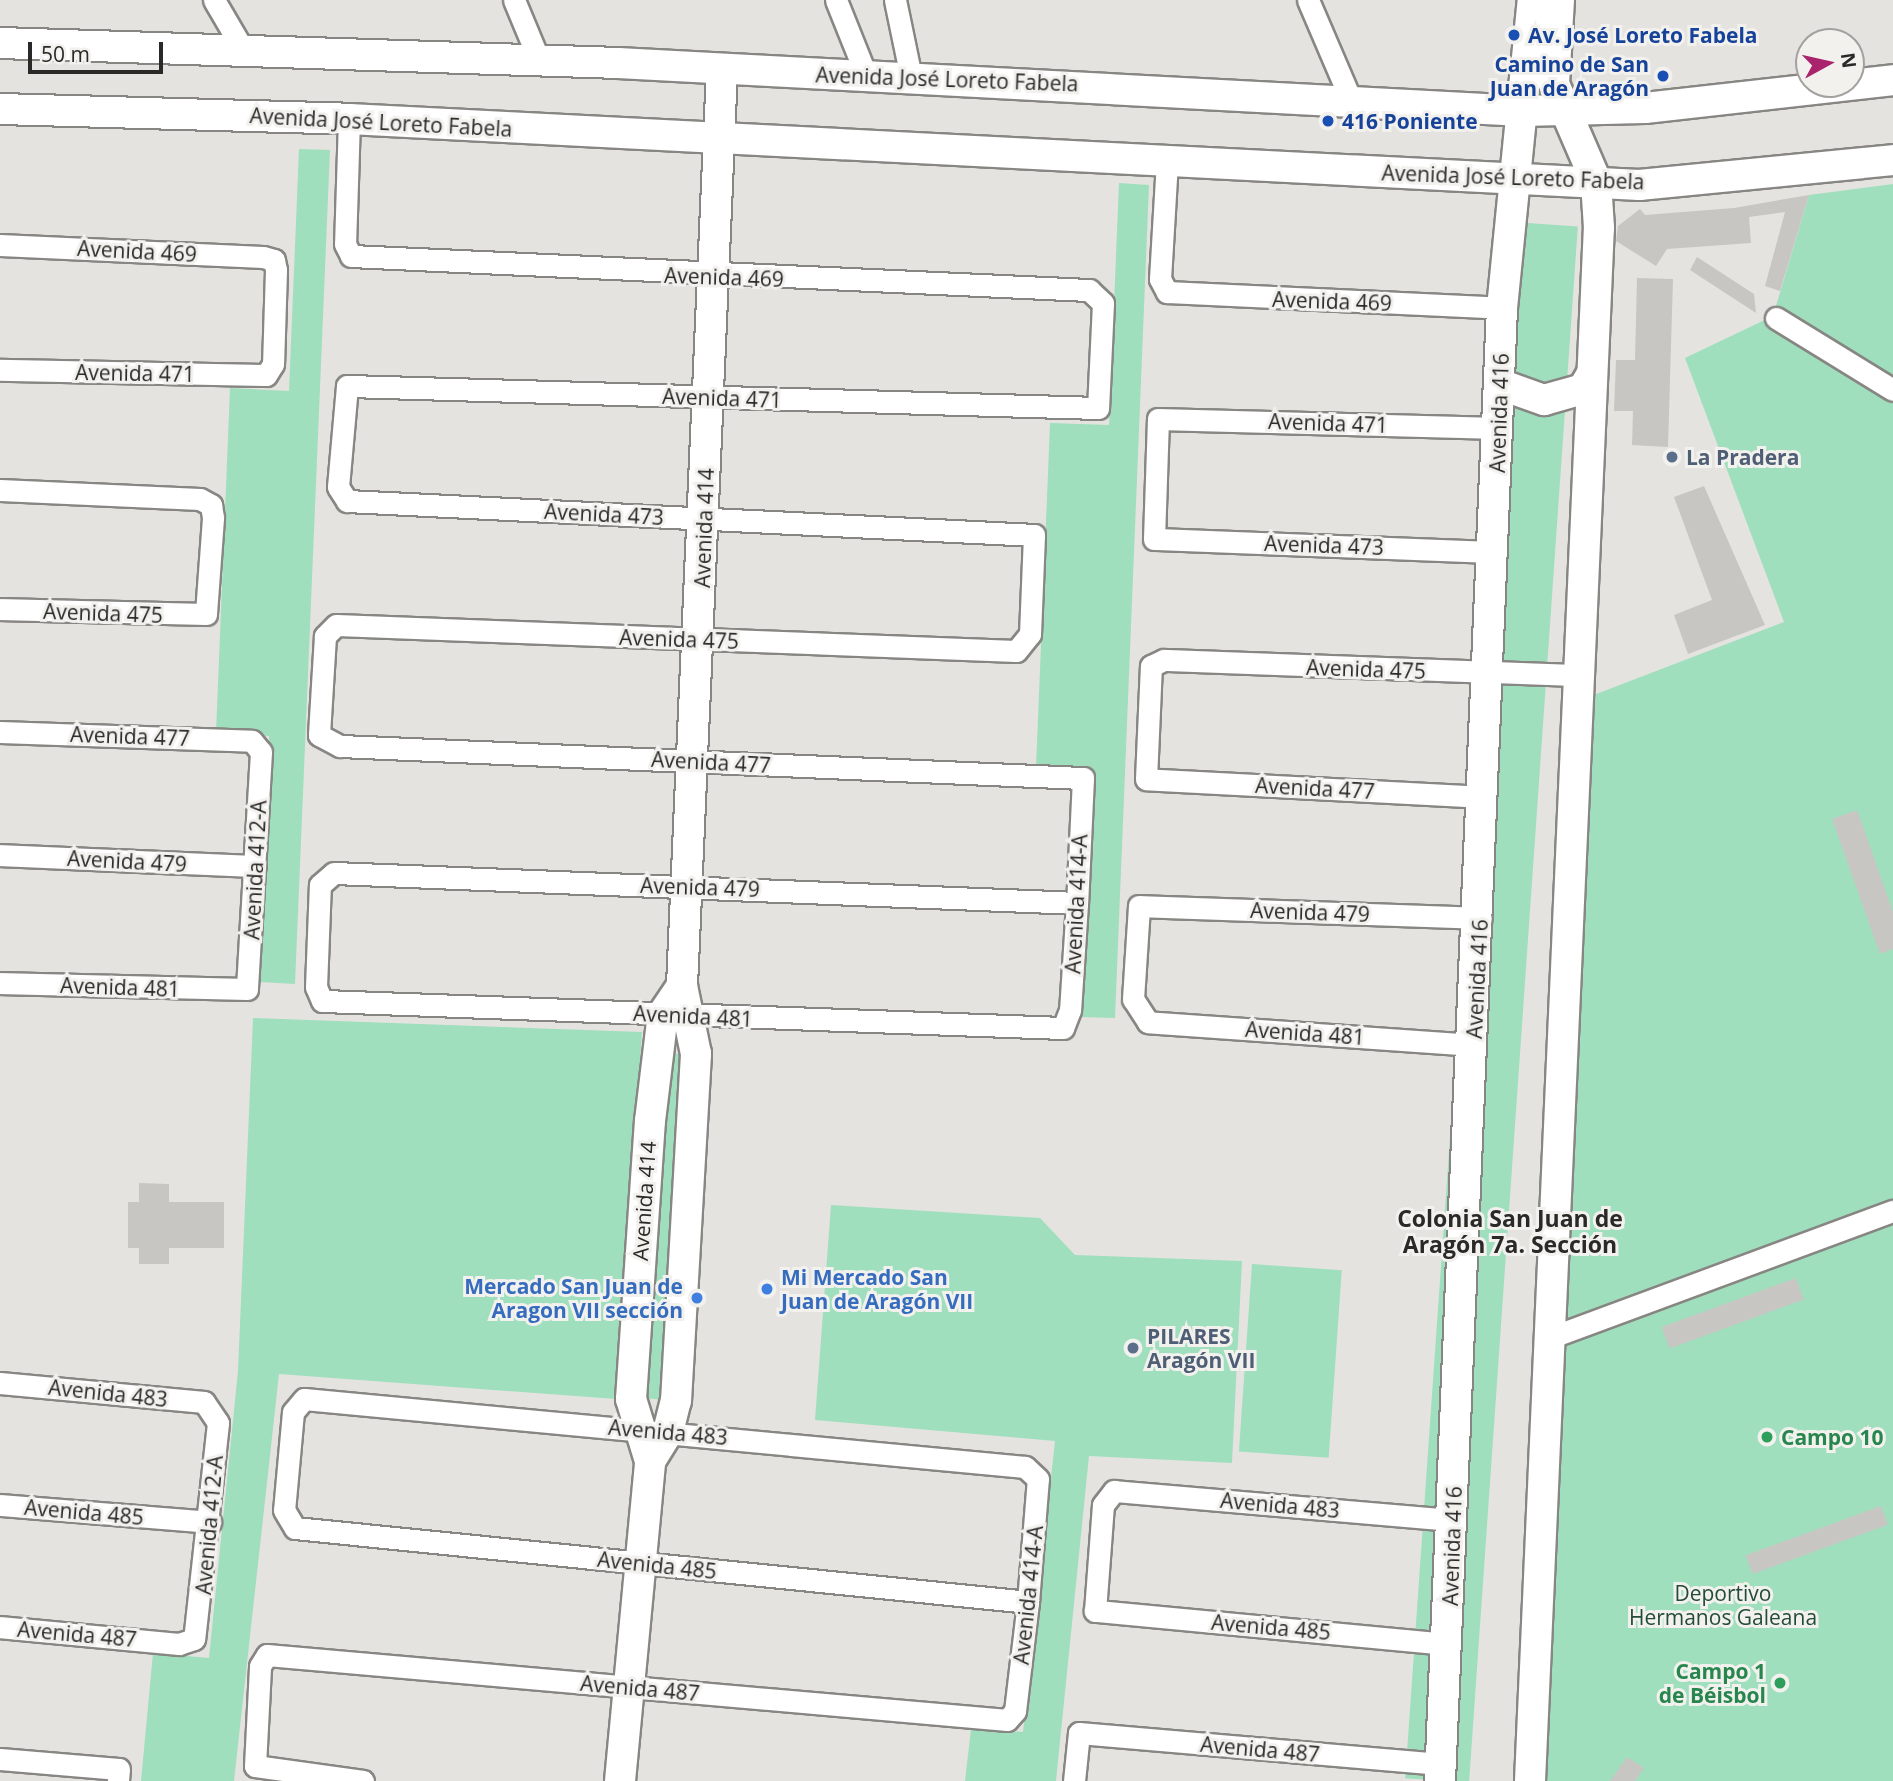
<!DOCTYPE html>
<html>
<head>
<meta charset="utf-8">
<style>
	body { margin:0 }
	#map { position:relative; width:1893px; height:1781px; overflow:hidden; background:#e5e3e0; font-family:"Open Sans",sans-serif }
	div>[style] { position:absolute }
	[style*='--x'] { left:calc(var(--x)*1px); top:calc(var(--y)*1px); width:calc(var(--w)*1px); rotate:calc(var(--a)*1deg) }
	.green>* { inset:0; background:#9fdfbd; transform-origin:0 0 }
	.building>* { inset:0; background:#c7c6c3; transform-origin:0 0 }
	.roads { filter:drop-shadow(2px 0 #878683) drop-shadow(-2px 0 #878683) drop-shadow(0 2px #878683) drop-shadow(0 -2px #878683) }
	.street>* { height:21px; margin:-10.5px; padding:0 10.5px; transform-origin:10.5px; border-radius:10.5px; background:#fff }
	.secondary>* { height:30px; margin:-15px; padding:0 15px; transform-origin:15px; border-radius:15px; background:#fff }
	.dots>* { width:19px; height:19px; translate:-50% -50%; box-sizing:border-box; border:4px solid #f2f1ee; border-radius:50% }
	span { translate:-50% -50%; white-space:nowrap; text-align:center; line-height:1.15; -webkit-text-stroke:6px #f2f1ee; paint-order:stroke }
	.transit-label { font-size:21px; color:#164399; font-weight:700 }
	.left { translate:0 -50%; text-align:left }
	.right { translate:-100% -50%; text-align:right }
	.street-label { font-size:21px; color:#2a2928 }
	.service-label { font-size:21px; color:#4e5e75; font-weight:700 }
	.shop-label { font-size:21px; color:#366cbe; font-weight:700 }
	.leisure-label { font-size:21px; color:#27864d; font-weight:700 }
	.park-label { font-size:21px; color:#224c38 }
	.neighbourhood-label { font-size:23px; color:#2a2928; font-weight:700 }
	.north { position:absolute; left:1795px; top:28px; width:70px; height:70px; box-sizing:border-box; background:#f2f1ee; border:2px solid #a2a19f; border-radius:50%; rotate:82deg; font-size:19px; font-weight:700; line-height:28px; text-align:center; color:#2a2928 }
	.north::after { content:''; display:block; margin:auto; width:24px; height:32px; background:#a9246d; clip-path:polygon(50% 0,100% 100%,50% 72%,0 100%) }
	.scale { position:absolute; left:28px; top:42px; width:135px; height:32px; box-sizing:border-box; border:4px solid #2a2928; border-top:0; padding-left:9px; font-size:21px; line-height:24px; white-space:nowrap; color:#2a2928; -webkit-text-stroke:5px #f2f1ee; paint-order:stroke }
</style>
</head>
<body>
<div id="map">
	<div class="green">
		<i style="clip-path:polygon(299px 149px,330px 150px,295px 984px,259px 982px,269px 736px,216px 733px,230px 388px,289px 391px)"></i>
		<i style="clip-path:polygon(1119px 183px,1149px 185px,1115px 1018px,1079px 1017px,1089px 771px,1036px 768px,1050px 423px,1109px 425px)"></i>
		<i style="clip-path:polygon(1893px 184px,1893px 1781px,1546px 1781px,1591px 696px,1784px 622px,1685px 358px,1773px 316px,1809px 195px)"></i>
		<i style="left:1514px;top:222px;width:64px;height:1560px;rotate:4deg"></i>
		<i style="clip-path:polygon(253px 1018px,642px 1032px,616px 1399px,279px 1374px,234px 1781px,141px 1781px,153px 1653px,209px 1658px,238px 1371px)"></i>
		<i style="clip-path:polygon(659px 1052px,695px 1056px,664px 1400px,634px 1397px)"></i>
		<i style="clip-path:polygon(831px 1205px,1040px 1218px,1075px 1255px,1242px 1261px,1232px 1463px,1089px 1456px,1056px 1781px,965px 1781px,971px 1729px,1023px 1732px,1055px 1441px,815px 1420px)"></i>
		<i style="left:1252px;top:1264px;width:90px;height:188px;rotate:4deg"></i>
	</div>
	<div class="building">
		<i style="clip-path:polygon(1809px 195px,1780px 291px,1765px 286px,1785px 212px,1749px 217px,1751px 243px,1667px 249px,1656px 266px,1616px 241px,1618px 226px,1640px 209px,1645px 215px,1734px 208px)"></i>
		<i style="clip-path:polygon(1697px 257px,1754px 294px,1756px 313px,1690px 270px)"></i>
		<i style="clip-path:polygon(1637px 278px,1673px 279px,1668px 447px,1632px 445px,1633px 411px,1614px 411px,1616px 360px,1635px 360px)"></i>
		<i style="clip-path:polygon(1704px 486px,1765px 625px,1688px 654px,1674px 615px,1712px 600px,1674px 497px)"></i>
		<i style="clip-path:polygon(1857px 810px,1893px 912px,1893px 949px,1880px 954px,1832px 819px)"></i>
		<i style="clip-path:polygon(139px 1183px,169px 1184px,169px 1202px,224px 1202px,224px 1248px,169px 1248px,169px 1264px,139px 1264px,139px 1248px,128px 1248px,128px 1202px,139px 1202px)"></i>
		<i style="left:1796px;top:1278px;width:23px;height:143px;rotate:70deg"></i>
		<i style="left:1881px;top:1506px;width:20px;height:144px;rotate:70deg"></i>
		<i style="clip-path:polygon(1627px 1757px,1644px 1768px,1635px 1781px,1610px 1781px)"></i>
	</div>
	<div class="roads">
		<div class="street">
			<i style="--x:214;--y:0;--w:56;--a:59.7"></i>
			<i style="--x:514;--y:0;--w:65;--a:67.4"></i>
			<i style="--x:836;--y:0;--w:81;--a:68.2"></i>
			<i style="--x:895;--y:0;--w:79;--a:78.3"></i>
			<i style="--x:1308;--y:0;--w:107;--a:66.8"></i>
			<i style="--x:349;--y:119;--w:125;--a:91.8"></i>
			<i style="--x:345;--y:244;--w:13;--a:63"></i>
			<i style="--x:351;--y:256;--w:739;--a:2.64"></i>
			<i style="--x:1089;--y:290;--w:19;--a:43"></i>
			<i style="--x:1103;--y:303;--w:105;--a:92.7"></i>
			<i style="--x:1098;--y:408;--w:751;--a:-178.32"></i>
			<i style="--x:347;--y:386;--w:101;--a:95.1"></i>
			<i style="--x:338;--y:487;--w:17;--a:57"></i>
			<i style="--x:347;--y:501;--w:688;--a:2.83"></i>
			<i style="--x:1034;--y:535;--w:99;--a:92.3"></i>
			<i style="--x:1030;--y:634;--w:22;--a:129"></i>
			<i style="--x:1016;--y:651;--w:680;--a:-177.81"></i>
			<i style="--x:336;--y:625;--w:16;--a:135"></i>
			<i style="--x:325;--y:636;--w:99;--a:93.5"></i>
			<i style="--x:319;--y:735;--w:24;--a:28"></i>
			<i style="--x:340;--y:746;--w:744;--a:2.47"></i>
			<i style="--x:1083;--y:778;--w:125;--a:92.7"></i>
			<i style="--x:1077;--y:903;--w:107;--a:93.7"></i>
			<i style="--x:1070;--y:1010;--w:19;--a:111"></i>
			<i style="--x:1063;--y:1028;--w:741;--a:-177.91"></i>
			<i style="--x:322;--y:1001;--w:15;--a:-113"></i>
			<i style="--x:316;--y:987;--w:102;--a:-87.8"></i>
			<i style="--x:320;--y:885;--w:18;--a:-41"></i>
			<i style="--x:334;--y:873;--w:744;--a:2.31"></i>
			<i style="--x:1167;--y:161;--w:118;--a:93.4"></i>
			<i style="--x:1160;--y:279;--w:15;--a:62"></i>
			<i style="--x:1167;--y:292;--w:335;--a:2.7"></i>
			<i style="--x:0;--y:245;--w:263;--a:2.6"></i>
			<i style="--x:263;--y:257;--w:11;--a:15"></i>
			<i style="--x:274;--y:260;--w:10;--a:79"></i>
			<i style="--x:276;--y:270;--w:94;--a:91.8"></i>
			<i style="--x:273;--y:364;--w:13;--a:122"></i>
			<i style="--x:266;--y:375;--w:266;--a:-178.9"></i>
			<i style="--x:1776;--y:318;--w:137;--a:31.6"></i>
			<i style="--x:0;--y:490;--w:200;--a:2.6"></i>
			<i style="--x:200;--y:499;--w:13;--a:29"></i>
			<i style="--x:211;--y:505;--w:13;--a:81"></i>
			<i style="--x:213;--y:518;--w:96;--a:94.2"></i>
			<i style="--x:206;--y:614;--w:206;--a:-178.6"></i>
			<i style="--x:1494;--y:552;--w:340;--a:-177.8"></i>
			<i style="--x:1154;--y:539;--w:120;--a:-88.1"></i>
			<i style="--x:1158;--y:419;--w:340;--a:1.5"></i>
			<i style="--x:0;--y:732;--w:252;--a:2"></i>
			<i style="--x:252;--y:741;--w:14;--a:51"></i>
			<i style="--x:261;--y:752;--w:237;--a:93.4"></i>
			<i style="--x:247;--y:989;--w:247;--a:-178.6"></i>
			<i style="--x:1484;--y:797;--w:338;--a:-177"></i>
			<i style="--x:1146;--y:779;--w:113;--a:-87.5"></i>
			<i style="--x:1151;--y:666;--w:14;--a:-25"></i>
			<i style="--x:1164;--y:660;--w:414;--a:2.1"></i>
			<i style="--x:0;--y:855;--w:255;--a:2.5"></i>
			<i style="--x:1474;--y:1045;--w:327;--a:-176"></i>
			<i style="--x:1148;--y:1022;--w:27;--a:-123"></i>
			<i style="--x:1133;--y:999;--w:93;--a:-86.3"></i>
			<i style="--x:1139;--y:906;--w:342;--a:2"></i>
			<i style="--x:1560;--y:1334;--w:355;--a:-20.3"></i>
			<i style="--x:0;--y:1383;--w:205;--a:5.3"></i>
			<i style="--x:204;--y:1402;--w:25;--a:56"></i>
			<i style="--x:218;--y:1423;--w:217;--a:96.3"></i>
			<i style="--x:194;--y:1639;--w:16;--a:162"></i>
			<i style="--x:179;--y:1644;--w:180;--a:-174.6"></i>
			<i style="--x:0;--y:1505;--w:211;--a:4.6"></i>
			<i style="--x:1447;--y:1644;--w:354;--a:-174.6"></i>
			<i style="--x:1095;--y:1611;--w:106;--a:-85.7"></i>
			<i style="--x:1103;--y:1505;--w:18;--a:-52"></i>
			<i style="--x:1114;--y:1491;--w:340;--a:4.9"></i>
			<i style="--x:0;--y:1759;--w:119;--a:4.8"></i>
			<i style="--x:119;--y:1769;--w:12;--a:95"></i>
			<i style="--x:363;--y:1781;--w:109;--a:-172.1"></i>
			<i style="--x:255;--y:1766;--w:100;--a:-87.1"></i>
			<i style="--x:260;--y:1666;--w:13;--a:-58"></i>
			<i style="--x:267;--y:1655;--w:743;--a:5.02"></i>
			<i style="--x:1007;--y:1720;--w:12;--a:-48"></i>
			<i style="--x:1015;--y:1711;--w:110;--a:-83.2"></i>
			<i style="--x:1028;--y:1602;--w:123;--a:-85.4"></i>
			<i style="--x:1038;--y:1479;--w:18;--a:-137"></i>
			<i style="--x:1025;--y:1467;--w:724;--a:-174.61"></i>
			<i style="--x:304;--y:1399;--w:17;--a:130"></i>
			<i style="--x:293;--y:1412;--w:98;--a:95.2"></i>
			<i style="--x:284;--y:1510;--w:21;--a:59"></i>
			<i style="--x:295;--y:1528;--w:737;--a:5.76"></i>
			<i style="--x:1074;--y:1781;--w:48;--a:-84.1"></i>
			<i style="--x:1079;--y:1733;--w:363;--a:4.9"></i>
		</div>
		<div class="secondary">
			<i style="--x:0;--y:43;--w:618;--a:1.85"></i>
			<i style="--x:618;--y:63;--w:906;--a:3.04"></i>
			<i style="--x:1523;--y:111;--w:122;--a:-1.4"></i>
			<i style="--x:1645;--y:108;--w:250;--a:-6.4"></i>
			<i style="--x:0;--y:109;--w:349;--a:1.6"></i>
			<i style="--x:349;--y:119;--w:1292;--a:2.93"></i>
			<i style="--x:1639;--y:185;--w:255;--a:-5.6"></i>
			<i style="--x:1499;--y:384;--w:48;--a:19.6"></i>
			<i style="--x:1544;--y:400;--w:41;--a:-15.8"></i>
			<i style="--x:1583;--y:389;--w:16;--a:-60"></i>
			<i style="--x:650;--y:1461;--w:34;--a:-58"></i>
			<i style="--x:668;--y:1432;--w:32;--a:-76"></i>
			<i style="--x:676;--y:1401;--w:348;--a:-86.7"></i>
			<i style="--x:696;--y:1054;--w:69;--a:-101.6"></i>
			<i style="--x:682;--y:986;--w:917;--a:-87.5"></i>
			<i style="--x:620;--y:1781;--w:321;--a:-84.6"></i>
			<i style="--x:650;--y:1461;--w:65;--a:-107"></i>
			<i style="--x:631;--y:1399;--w:279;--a:-86.1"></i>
			<i style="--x:650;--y:1121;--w:108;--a:-83.1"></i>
			<i style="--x:663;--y:1014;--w:34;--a:-56"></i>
			<i style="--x:1440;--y:1781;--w:1474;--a:-87.59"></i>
			<i style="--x:1502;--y:308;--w:310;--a:-84.3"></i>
			<i style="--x:1530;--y:1781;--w:1555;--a:-87.46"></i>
			<i style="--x:1599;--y:228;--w:47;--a:-93.7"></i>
			<i style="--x:1596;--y:181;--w:106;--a:-113.4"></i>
			<i style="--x:1554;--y:84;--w:84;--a:-86.6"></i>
		</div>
	</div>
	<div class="dots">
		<i style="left:1514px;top:35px;background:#1a4fb4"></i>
		<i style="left:1663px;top:76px;background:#1a4fb4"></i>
		<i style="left:1328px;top:121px;background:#1a4fb4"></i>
		<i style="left:1672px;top:457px;background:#5c6f8a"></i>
		<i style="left:767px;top:1289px;background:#3f7fe0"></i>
		<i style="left:697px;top:1298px;background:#3f7fe0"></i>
		<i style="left:1133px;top:1348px;background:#5c6f8a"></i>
		<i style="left:1767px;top:1437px;background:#2e9e5b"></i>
		<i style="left:1780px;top:1683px;background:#2e9e5b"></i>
	</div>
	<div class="transit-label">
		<span class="left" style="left:1528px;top:35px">Av. José Loreto Fabela</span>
		<span class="right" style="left:1649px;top:76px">Camino de San<br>Juan de Aragón</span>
		<span class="left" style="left:1342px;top:121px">416 Poniente</span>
	</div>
	<div class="street-label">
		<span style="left:947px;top:79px;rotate:2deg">Avenida José Loreto Fabela</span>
		<span style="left:381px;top:122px;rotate:3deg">Avenida José Loreto Fabela</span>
		<span style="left:1513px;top:177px;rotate:2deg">Avenida José Loreto Fabela</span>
		<span style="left:137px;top:251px;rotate:3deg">Avenida 469</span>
		<span style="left:724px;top:277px;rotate:2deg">Avenida 469</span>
		<span style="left:1332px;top:301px;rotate:2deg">Avenida 469</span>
		<span style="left:135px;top:373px;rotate:1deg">Avenida 471</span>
		<span style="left:722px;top:398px;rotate:2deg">Avenida 471</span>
		<span style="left:1499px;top:413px;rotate:-88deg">Avenida 416</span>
		<span style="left:1328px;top:423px;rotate:2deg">Avenida 471</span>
		<span style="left:604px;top:514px;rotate:3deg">Avenida 473</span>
		<span style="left:704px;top:528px;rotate:-88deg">Avenida 414</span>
		<span style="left:1324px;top:545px;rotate:2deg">Avenida 473</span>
		<span style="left:103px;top:613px;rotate:2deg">Avenida 475</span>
		<span style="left:679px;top:639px;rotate:2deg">Avenida 475</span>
		<span style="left:1366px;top:669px;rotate:2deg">Avenida 475</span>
		<span style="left:130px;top:736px;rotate:2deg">Avenida 477</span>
		<span style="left:711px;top:762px;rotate:3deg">Avenida 477</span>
		<span style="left:1315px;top:788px;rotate:3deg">Avenida 477</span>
		<span style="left:127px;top:861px;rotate:3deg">Avenida 479</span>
		<span style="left:255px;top:870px;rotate:-87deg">Avenida 412-A</span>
		<span style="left:700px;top:887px;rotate:2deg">Avenida 479</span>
		<span style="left:1076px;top:904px;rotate:-87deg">Avenida 414-A</span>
		<span style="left:1310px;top:912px;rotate:2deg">Avenida 479</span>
		<span style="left:1477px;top:979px;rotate:-87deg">Avenida 416</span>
		<span style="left:120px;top:987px;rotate:2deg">Avenida 481</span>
		<span style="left:693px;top:1016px;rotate:3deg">Avenida 481</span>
		<span style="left:1305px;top:1033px;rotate:4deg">Avenida 481</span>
		<span style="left:644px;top:1201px;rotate:-86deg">Avenida 414</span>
		<span style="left:108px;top:1393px;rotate:6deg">Avenida 483</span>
		<span style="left:668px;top:1432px;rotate:5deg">Avenida 483</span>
		<span style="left:1280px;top:1505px;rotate:5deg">Avenida 483</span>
		<span style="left:84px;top:1512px;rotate:5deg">Avenida 485</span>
		<span style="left:209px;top:1525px;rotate:-85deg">Avenida 412-A</span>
		<span style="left:1452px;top:1546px;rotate:-88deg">Avenida 416</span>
		<span style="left:657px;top:1565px;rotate:6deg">Avenida 485</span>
		<span style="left:1028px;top:1595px;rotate:-84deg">Avenida 414-A</span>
		<span style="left:1271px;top:1627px;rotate:5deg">Avenida 485</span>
		<span style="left:77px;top:1634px;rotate:5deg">Avenida 487</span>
		<span style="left:640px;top:1688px;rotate:5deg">Avenida 487</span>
		<span style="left:1260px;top:1749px;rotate:5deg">Avenida 487</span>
	</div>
	<div class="service-label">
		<span class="left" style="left:1686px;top:457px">La Pradera</span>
		<span class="left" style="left:1147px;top:1348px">PILARES<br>Aragón VII</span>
	</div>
	<div class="shop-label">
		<span class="left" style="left:781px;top:1289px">Mi Mercado San<br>Juan de Aragón VII</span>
		<span class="right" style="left:683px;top:1298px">Mercado San Juan de<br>Aragon VII sección</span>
	</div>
	<div class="leisure-label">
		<span class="left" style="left:1781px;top:1437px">Campo 10</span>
		<span class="right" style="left:1766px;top:1683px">Campo 1<br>de Béisbol</span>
	</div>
	<div class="park-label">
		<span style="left:1723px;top:1605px">Deportivo<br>Hermanos Galeana</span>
	</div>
	<div class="neighbourhood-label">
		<span style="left:1510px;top:1231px">Colonia San Juan de<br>Aragón 7a. Sección</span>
	</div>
	<div class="north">N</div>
	<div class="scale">50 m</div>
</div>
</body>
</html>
